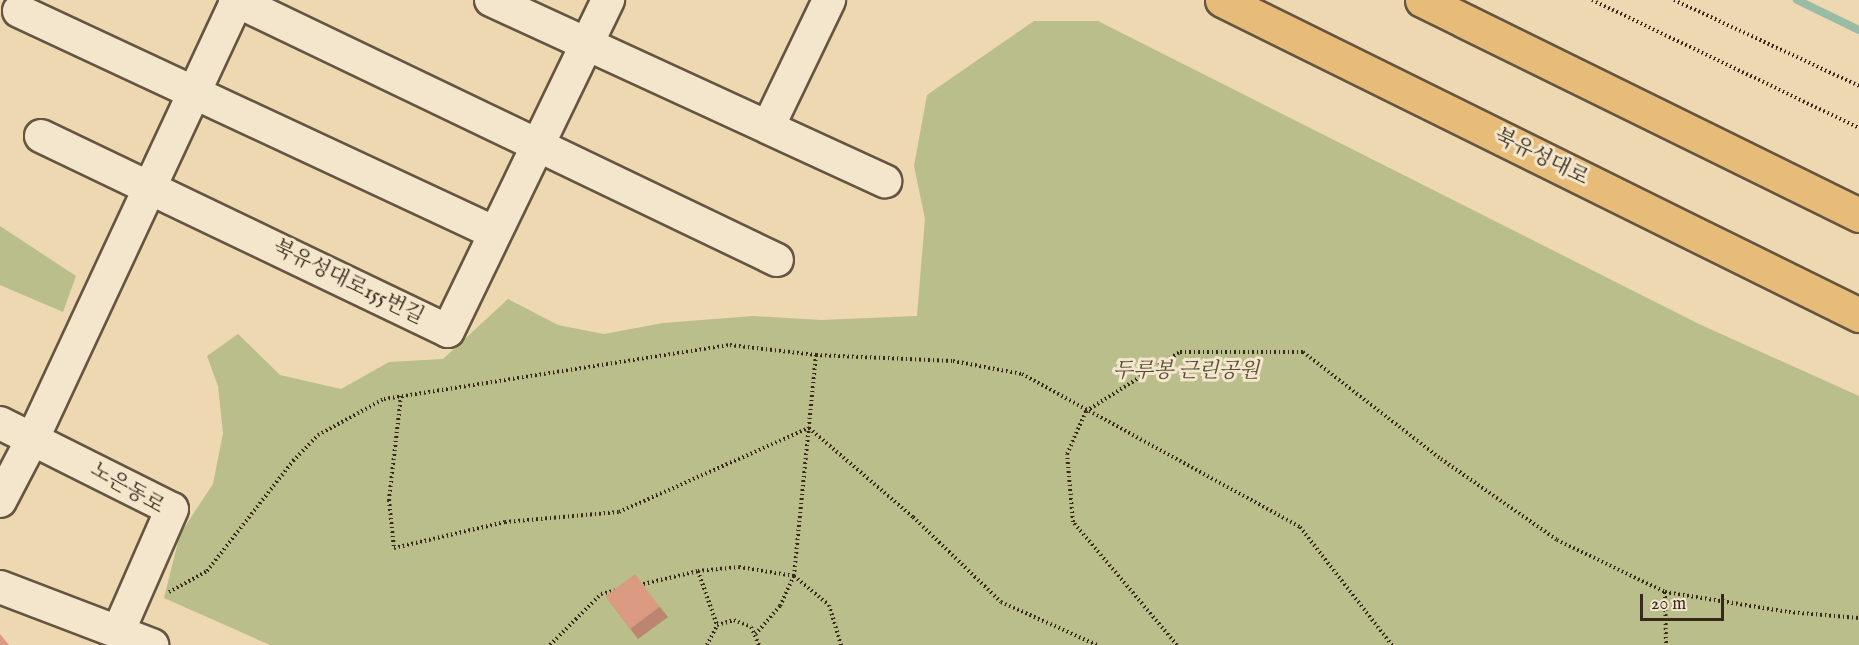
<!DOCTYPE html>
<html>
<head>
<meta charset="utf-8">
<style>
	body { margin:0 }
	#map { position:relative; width:1859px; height:645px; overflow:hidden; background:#edd8b1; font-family:"IM FELL English","Noto Serif KR",serif }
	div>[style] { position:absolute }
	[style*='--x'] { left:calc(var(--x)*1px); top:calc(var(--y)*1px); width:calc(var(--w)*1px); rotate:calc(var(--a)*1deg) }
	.green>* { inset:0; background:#babe8a }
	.stream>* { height:8px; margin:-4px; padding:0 4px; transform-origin:4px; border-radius:4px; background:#9abba6 }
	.path>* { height:4px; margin-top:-2px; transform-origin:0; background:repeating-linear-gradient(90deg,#38291b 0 1.5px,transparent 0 4.5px) }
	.roads { filter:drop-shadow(2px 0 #655540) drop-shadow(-2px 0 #655540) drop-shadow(0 2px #655540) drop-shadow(0 -2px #655540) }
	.minor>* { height:32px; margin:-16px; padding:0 16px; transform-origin:16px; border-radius:16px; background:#f3e6cc }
	.primary>* { height:33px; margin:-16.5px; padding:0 16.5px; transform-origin:16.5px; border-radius:16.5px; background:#e6bc78 }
	.wall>* { inset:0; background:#bb8570 }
	.building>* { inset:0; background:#da9b82; transform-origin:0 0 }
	span { translate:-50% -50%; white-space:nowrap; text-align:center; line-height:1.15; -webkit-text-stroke:6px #f3e6cc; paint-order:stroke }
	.street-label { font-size:21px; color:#38291b }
	.park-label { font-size:21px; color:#584e37; font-style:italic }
	.scale { position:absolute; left:1640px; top:594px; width:84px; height:27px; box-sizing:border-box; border:3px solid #38291b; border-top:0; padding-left:8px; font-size:18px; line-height:21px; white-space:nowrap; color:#38291b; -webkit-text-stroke:4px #f3e6cc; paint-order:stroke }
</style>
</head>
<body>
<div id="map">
	<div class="green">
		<i style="clip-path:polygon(1034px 21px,1098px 21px,1699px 324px,1859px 396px,1859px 645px,270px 645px,164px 598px,180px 534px,213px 484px,223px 433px,218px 386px,207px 356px,238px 334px,280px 375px,341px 389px,389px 362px,443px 359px,508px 299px,558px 325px,604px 334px,663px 323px,753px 316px,821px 320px,917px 316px,925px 219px,914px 166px,927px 95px)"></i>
		<i style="clip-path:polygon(0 226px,76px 276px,63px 312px,0 285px)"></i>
	</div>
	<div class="stream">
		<i style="--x:1797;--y:0;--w:69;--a:25.8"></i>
	</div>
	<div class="path">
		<i style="--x:1592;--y:0;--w:296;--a:25.6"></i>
		<i style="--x:1674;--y:0;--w:204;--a:24.9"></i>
		<i style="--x:816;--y:355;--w:137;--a:2.5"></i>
		<i style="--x:953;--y:361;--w:70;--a:10.7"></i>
		<i style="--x:1022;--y:374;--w:317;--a:28.8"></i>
		<i style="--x:1300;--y:527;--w:150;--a:52.1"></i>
		<i style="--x:401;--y:396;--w:105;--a:96.6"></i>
		<i style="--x:389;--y:500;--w:48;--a:84.1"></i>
		<i style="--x:394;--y:548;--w:114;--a:-13.2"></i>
		<i style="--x:505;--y:522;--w:114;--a:-5"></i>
		<i style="--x:619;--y:512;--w:208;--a:-23.9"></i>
		<i style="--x:809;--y:428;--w:137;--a:40.6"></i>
		<i style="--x:913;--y:517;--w:122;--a:44"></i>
		<i style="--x:1001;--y:602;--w:105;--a:24.1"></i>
		<i style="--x:698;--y:571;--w:57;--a:70.6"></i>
		<i style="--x:639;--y:585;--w:61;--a:-13.3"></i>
		<i style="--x:698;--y:571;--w:41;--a:-5.6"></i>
		<i style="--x:739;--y:567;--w:56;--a:9.3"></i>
		<i style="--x:794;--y:576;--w:45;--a:39.6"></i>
		<i style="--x:829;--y:605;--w:42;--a:73.3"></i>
		<i style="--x:169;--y:592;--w:43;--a:-28.9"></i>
		<i style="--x:207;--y:571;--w:140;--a:-52"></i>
		<i style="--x:293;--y:461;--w:36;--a:-46"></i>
		<i style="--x:318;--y:435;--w:75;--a:-28.6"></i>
		<i style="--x:384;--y:399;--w:350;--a:-8.9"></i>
		<i style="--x:730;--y:345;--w:87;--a:6.6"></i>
		<i style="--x:816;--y:355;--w:222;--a:95.7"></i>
		<i style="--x:794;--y:576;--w:33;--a:115"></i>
		<i style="--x:780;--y:606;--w:37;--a:131"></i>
		<i style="--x:1665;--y:592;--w:126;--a:9.2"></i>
		<i style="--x:1789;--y:612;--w:70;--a:4.9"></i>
		<i style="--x:550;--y:645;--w:72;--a:-45"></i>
		<i style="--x:601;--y:594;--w:16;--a:-14"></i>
		<i style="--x:707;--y:645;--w:22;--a:-63"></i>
		<i style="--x:717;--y:625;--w:18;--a:-16"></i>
		<i style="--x:734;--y:620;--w:18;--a:22"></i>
		<i style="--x:751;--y:627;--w:20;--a:66"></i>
		<i style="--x:1177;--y:645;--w:161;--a:-130.2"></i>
		<i style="--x:1073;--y:522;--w:68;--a:-95"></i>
		<i style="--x:1067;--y:454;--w:47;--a:-66.2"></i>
		<i style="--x:1086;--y:411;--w:111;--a:-32.1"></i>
		<i style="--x:1180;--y:352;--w:123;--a:0"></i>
		<i style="--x:1303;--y:352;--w:175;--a:37.8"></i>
		<i style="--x:1441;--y:459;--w:141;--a:34.9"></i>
		<i style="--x:1557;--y:540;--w:120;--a:25.7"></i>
		<i style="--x:1665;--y:592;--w:53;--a:88.9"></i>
	</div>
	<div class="roads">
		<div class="minor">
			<i style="--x:235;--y:0;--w:601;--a:25.63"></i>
			<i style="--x:491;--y:0;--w:434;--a:24.7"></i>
			<i style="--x:19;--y:11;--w:525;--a:25"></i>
			<i style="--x:768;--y:127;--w:141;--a:-64.3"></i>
			<i style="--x:41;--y:136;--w:451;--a:25.6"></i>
			<i style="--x:448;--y:331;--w:368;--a:-64.2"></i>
			<i style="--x:0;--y:423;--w:192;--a:26.6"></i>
			<i style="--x:172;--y:509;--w:134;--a:113.7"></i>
			<i style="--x:0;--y:501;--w:71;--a:-62.4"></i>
			<i style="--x:33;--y:438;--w:483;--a:-65"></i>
			<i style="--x:0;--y:587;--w:163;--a:20.9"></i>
		</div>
		<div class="primary">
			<i style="--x:1222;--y:0;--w:711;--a:26.31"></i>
			<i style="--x:1422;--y:0;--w:487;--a:26.2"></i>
		</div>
	</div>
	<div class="wall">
		<i style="clip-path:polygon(606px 597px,660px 607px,668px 617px,638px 639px)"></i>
	</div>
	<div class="building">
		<i style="left:635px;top:574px;width:41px;height:37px;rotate:53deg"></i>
		<i style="clip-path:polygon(0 634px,9px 645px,0 645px)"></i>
	</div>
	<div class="street-label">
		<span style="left:1541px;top:158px;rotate:26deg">북유성대로</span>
		<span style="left:348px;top:283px;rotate:26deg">북유성대로155번길</span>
		<span style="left:127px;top:489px;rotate:30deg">노은동로</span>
	</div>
	<div class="park-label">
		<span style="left:1186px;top:372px">두루봉 근린공원</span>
	</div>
	<div class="scale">20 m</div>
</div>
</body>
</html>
